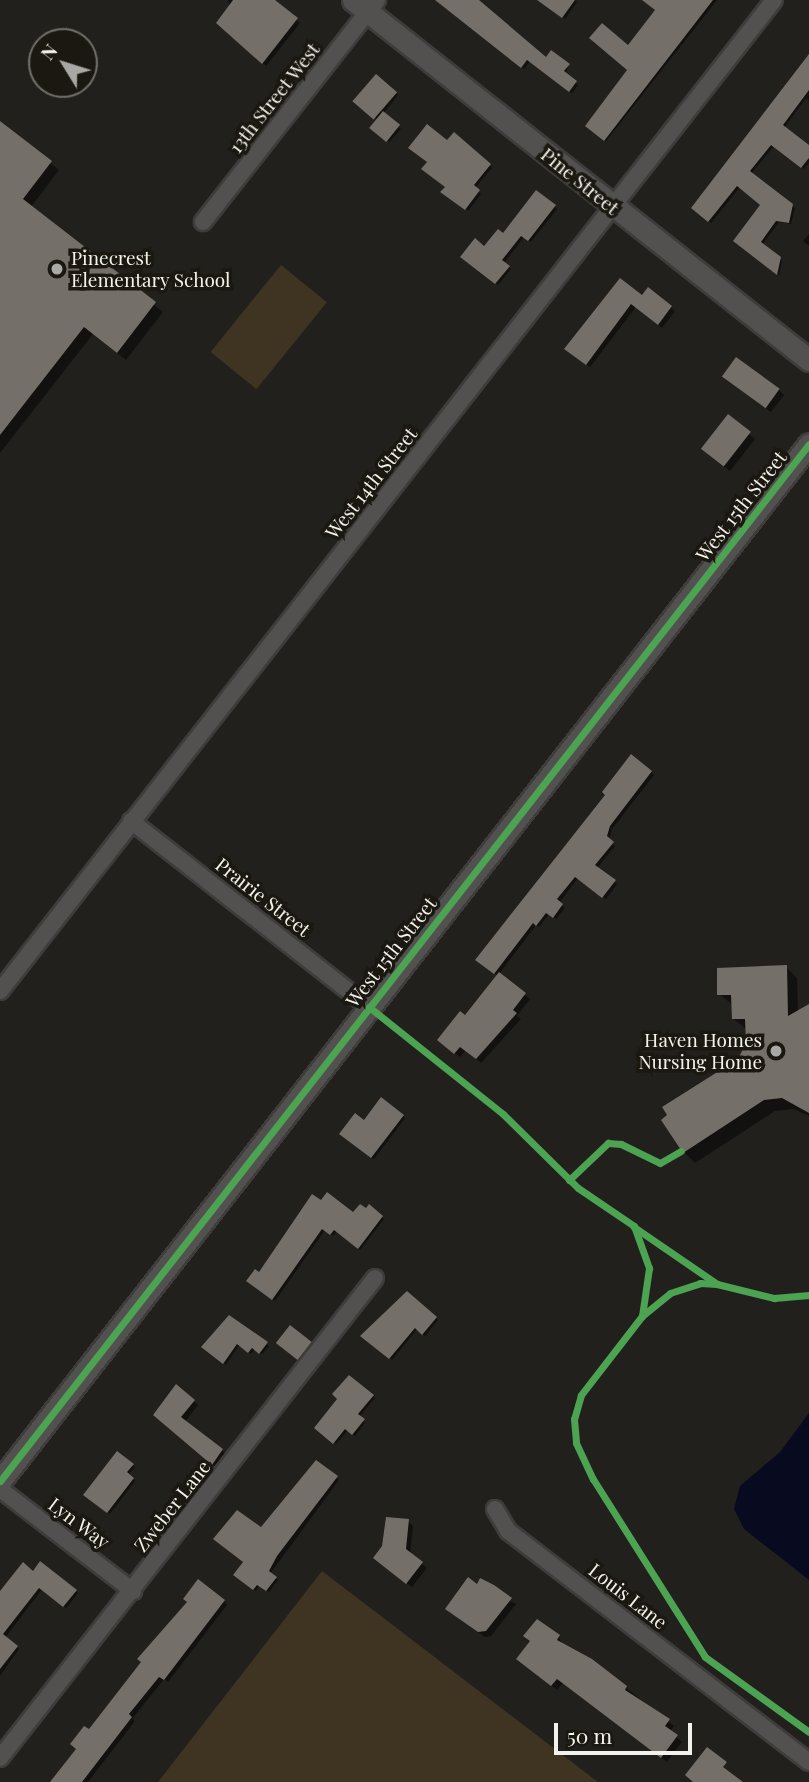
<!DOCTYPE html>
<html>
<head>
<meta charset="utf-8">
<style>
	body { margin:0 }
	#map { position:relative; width:809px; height:1782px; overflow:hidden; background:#22201d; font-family:"Playfair Display",serif }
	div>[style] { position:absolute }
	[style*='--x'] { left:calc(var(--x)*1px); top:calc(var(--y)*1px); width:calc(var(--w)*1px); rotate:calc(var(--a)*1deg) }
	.green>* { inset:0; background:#3f3421; transform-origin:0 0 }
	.water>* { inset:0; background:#080b1f }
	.shadow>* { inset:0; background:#0007; transform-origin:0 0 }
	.building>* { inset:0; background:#746f68; transform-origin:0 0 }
	.roads { filter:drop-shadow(2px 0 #3f3d3b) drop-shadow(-2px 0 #3f3d3b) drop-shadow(0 2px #3f3d3b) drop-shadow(0 -2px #3f3d3b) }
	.minor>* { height:16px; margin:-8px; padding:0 8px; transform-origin:8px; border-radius:8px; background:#525150 }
	.tertiary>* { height:21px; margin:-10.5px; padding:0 10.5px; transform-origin:10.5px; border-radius:10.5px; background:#525150 }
	.cycleway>* { height:7px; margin:-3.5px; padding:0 3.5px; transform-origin:3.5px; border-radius:3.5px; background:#4ca352 }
	.dots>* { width:19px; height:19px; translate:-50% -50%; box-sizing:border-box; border:4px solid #1b1711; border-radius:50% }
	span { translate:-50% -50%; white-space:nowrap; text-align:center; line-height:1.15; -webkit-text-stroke:7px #1b1711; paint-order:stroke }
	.street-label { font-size:19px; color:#f4f2ed }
	.poi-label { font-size:19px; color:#f4f2ed }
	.left { translate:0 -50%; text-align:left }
	.right { translate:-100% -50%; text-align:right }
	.north { position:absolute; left:28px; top:28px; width:70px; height:70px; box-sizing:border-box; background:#1b1711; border:2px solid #726f69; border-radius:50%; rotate:308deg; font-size:19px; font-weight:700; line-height:28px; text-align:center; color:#f4f2ed }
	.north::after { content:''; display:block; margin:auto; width:24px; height:32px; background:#aaa8a4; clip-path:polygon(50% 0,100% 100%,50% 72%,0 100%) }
	.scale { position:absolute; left:554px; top:1723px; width:138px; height:32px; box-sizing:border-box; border:4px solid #f4f2ed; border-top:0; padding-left:9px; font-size:21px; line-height:24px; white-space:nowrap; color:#f4f2ed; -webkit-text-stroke:5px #1b1711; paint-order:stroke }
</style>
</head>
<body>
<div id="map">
	<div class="green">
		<i style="left:281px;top:265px;width:59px;height:112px;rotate:39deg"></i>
		<i style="clip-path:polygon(322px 1571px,598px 1782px,158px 1782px)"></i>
	</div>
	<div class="water">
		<i style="clip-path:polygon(809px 1413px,809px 1580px,744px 1529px,734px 1509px,740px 1486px,780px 1452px)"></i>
	</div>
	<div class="shadow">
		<i style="clip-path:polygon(228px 0,273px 0,300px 23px,266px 66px,218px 22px,230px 7px)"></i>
		<i style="clip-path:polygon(437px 0,475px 0,546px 59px,551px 52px,569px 65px,565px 75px,578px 85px,572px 93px,530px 61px,524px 69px)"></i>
		<i style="clip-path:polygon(551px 0,575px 0,577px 2px,565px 19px,549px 7px)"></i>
		<i style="clip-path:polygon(643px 0,717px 0,606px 141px,587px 126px,629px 70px,657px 10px)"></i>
		<i style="clip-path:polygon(809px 58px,809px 101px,806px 98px,784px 128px,809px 148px,809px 162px,804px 169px,774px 146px,751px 174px,795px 208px,791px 224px,779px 222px,762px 245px,782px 261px,779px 275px,737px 243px,762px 205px,740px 187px,711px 223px,693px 208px)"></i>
		<i style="clip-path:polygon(376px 77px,398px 95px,383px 114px,401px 129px,389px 142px,372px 128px,378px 120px,356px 101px)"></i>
		<i style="clip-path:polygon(0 125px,59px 170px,31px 207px,163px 312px,126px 360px,93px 334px,0 453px)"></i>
		<i style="clip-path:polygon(454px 134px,492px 168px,475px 188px,481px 194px,468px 211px,444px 194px,447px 142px)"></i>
		<i style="clip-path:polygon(537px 192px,557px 209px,531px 242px,524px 237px,504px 263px,511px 269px,498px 285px,463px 256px,503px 235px)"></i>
		<i style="clip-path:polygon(809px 234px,809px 246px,803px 241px)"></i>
		<i style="clip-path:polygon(621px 280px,642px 297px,648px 290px,675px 311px,662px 328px,636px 307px,590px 367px,570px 352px)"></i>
		<i style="clip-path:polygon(729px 381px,779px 390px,784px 395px,771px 412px)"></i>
		<i style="clip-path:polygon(728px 417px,755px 439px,730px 471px,708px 454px)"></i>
		<i style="clip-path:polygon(651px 772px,654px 775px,612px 829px,609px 840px,615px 846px,597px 868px,617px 884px,606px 899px,578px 878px,559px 903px,565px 908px,556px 919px,549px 914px,539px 927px,536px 925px,499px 974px,530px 999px,517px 1016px,521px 1019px,481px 1063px,466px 1050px,460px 1057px,444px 1045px,498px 976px,480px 962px)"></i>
		<i style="clip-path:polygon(786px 967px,797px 978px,798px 1012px,809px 1006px,809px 1116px,794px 1109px,775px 1111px,695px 1163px,684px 1152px,748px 1044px,747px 1030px,734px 1019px,733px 1005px,719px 994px)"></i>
		<i style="clip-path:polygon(381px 1100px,405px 1118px,374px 1159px,343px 1136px,365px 1123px)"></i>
		<i style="clip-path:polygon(321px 1203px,353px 1215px,369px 1207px,384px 1219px,360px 1250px,337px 1231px,333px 1236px,325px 1230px,275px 1301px,250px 1283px)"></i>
		<i style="clip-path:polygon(407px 1293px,438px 1320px,425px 1336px,417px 1329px,392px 1360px,363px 1335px)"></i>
		<i style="clip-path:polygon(229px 1318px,269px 1346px,262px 1354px,255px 1349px,251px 1354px,239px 1345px,226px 1365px,203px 1347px)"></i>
		<i style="left:290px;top:1328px;width:29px;height:19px;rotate:36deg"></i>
		<i style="clip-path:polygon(349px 1377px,375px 1398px,359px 1417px,365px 1423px,355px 1436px,348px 1430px,336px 1444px,316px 1428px,340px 1399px)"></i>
		<i style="clip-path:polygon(194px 1401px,198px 1405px,185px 1422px,226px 1454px,216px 1467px,159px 1419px)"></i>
		<i style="clip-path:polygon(118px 1454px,135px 1467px,128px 1475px,135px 1481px,110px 1514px,86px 1495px)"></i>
		<i style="clip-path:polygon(316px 1462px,339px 1480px,270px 1574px,278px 1580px,269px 1592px,260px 1585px,256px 1591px,235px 1575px,261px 1530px)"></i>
		<i style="clip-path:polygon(408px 1521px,413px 1526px,410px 1555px,427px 1568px,412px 1587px,381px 1563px)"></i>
		<i style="clip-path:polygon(41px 1563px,78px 1593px,66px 1608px,42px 1589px,5px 1638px,19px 1649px,0 1676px,0 1592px,33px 1573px)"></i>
		<i style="clip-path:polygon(477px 1586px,516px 1604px,491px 1636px,485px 1637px,453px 1614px)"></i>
		<i style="clip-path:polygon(224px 1601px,227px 1605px,168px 1682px,164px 1679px,132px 1719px,135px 1721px,88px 1782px,54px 1782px,89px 1732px)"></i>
		<i style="clip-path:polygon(559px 1636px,562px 1644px,591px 1660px,674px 1726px,670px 1731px,682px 1742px,667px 1762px,563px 1683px,557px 1690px,523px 1663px)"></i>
	</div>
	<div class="building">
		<i style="clip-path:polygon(233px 0,275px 0,298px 18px,262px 64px,216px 23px)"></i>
		<i style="clip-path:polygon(435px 0,479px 0,546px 57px,551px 50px,570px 64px,564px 71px,577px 81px,569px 92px,527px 60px,521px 68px)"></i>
		<i style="clip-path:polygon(537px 0,575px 0,562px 18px)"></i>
		<i style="clip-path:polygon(642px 0,713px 0,604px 141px,585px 126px,627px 70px,589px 38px,602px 23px,628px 45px,655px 10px)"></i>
		<i style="clip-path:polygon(809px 54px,809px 90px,783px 125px,809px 145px,809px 158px,801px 168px,771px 145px,750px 171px,793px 204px,789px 223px,776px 221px,761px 242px,781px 257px,777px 275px,733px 241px,760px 205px,737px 186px,708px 222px,691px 208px)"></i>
		<i style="left:376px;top:74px;width:28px;height:36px;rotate:41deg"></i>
		<i style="left:383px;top:111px;width:22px;height:22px;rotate:39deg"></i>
		<i style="clip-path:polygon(0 121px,52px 161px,23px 199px,156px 302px,117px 353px,84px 327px,0 435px)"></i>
		<i style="clip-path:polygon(427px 124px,447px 140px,454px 132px,491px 164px,474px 185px,480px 190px,465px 210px,440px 192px,445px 187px,421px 169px,427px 162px,408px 148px)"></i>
		<i style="clip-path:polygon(536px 190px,556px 205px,528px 241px,521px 236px,502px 260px,510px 266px,495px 284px,460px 257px,475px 238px,484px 246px,498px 229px,503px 233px)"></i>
		<i style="clip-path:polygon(620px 278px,642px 295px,648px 287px,672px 306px,658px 325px,631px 304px,586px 365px,564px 349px)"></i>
		<i style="left:736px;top:357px;width:54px;height:24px;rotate:36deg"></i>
		<i style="left:728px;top:414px;width:29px;height:44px;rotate:38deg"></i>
		<i style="clip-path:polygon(631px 754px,652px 771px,610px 826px,607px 836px,614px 842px,595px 865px,616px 880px,602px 898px,575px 877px,557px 899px,563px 904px,553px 918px,546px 913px,536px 926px,533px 923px,494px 974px,475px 960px,605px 795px,602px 792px)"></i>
		<i style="clip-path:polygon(787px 965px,788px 1016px,809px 1004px,809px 1113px,782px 1098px,764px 1100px,683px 1153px,661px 1120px,667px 1115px,662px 1107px,738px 1059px,746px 1043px,745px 1019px,732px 1019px,731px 995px,717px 995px,717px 968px)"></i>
		<i style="clip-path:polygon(499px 972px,526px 993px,513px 1010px,517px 1013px,476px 1059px,460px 1047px,454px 1054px,437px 1040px,460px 1011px,465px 1015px)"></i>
		<i style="clip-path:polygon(381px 1097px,404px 1115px,371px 1158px,339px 1134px,355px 1113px,364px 1120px)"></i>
		<i style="clip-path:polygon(327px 1192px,353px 1212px,360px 1204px,366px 1208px,369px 1204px,383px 1216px,358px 1249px,334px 1230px,330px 1235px,322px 1229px,272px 1300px,246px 1281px,255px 1269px,259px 1272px,312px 1194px,321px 1200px)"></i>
		<i style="clip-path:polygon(407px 1291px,437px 1317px,422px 1335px,415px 1328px,389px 1359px,360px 1336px)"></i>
		<i style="clip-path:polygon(229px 1315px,268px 1342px,259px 1354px,252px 1348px,248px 1353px,237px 1344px,223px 1364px,201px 1347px)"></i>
		<i style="left:290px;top:1325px;width:28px;height:23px;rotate:38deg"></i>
		<i style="clip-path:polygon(349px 1375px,374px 1395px,358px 1414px,365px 1419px,352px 1435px,345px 1429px,333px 1444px,314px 1428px,337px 1399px,332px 1394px)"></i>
		<i style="clip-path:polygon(176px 1384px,195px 1400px,181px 1417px,223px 1449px,212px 1465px,153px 1415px)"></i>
		<i style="clip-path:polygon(117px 1451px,134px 1464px,127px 1472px,134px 1478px,107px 1513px,83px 1495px)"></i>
		<i style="clip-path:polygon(316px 1460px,338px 1476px,277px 1556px,269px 1571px,277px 1577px,266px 1591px,257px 1585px,253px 1590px,233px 1575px,243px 1562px,213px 1539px,237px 1510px,261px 1527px)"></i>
		<i style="clip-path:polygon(386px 1517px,409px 1519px,406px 1549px,423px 1562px,406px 1584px,373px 1558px,382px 1546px)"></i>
		<i style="clip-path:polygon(40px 1561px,77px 1590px,63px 1607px,39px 1588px,3px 1634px,18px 1646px,0 1669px,0 1591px,23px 1562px,33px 1571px)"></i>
		<i style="clip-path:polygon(468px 1577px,477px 1584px,480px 1578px,494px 1585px,512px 1598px,486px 1631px,478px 1632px,445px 1609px)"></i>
		<i style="clip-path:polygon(198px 1579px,225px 1600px,164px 1680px,159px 1677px,129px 1714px,132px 1717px,82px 1782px,50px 1782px,76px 1749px,70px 1744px,84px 1726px,89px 1729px,141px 1662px,137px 1659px,187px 1602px,183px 1599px)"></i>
		<i style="clip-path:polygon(537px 1619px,560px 1635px,557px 1640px,592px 1659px,627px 1686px,625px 1690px,670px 1719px,665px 1726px,678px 1735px,661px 1758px,557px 1679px,551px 1686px,516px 1659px,530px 1641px,523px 1636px)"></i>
		<i style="clip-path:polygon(707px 1747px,727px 1762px,723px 1767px,743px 1782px,693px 1782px,685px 1775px)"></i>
	</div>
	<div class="roads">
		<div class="minor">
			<i style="--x:203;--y:222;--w:282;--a:-51.9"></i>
			<i style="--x:131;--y:821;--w:302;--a:38"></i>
			<i style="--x:0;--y:991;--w:1257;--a:-52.01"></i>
			<i style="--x:0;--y:1489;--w:168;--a:37.5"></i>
			<i style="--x:495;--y:1509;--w:26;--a:59"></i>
			<i style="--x:508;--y:1531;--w:379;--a:37.5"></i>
			<i style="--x:0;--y:1758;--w:609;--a:-52"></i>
		</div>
		<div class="tertiary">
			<i style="--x:353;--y:0;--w:581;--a:38.29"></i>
			<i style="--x:0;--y:1481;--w:1315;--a:-52.04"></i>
		</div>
	</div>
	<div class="cycleway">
		<i style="--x:369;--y:1007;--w:171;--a:38.6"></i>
		<i style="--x:503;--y:1114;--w:105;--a:44.6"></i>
		<i style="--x:578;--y:1188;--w:68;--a:34.2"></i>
		<i style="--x:634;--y:1226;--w:45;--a:70.3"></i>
		<i style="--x:649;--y:1268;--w:49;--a:98.3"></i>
		<i style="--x:642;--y:1316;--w:36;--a:-39"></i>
		<i style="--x:670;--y:1293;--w:32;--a:-18"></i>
		<i style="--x:700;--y:1283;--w:17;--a:3"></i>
		<i style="--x:717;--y:1284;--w:101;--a:-145.5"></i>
		<i style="--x:569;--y:1180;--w:54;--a:-43.5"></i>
		<i style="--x:608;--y:1143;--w:13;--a:4"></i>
		<i style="--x:621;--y:1144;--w:43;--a:26"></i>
		<i style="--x:660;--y:1163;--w:24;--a:-30"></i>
		<i style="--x:717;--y:1284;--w:59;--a:13.8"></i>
		<i style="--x:774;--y:1298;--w:35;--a:-5"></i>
		<i style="--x:642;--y:1316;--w:100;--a:127.7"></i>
		<i style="--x:581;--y:1395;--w:25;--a:106"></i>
		<i style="--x:574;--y:1419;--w:24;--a:85"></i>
		<i style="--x:576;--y:1443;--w:40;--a:65"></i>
		<i style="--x:593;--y:1479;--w:210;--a:57.8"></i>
		<i style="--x:705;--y:1657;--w:128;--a:35.8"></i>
		<i style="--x:0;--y:1481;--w:1315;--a:-52.04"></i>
	</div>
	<div class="dots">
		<i style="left:57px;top:269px;background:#aaa8a4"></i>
		<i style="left:776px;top:1051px;background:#aaa8a4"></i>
	</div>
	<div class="street-label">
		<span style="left:274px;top:98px;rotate:-52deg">13th Street West</span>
		<span style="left:580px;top:181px;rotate:39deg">Pine Street</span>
		<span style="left:371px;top:483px;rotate:-52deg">West 14th Street</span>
		<span style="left:741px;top:506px;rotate:-52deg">West 15th Street</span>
		<span style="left:263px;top:897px;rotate:38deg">Prairie Street</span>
		<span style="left:391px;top:952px;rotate:-52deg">West 15th Street</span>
		<span style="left:172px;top:1506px;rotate:-52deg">Zweber Lane</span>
		<span style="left:79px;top:1523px;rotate:37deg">Lyn Way</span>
		<span style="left:628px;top:1596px;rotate:38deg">Louis Lane</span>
	</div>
	<div class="poi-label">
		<span class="left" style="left:71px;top:269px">Pinecrest<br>Elementary School</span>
		<span class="right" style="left:762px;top:1051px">Haven Homes<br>Nursing Home</span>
	</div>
	<div class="north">N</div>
	<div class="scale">50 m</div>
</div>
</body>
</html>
